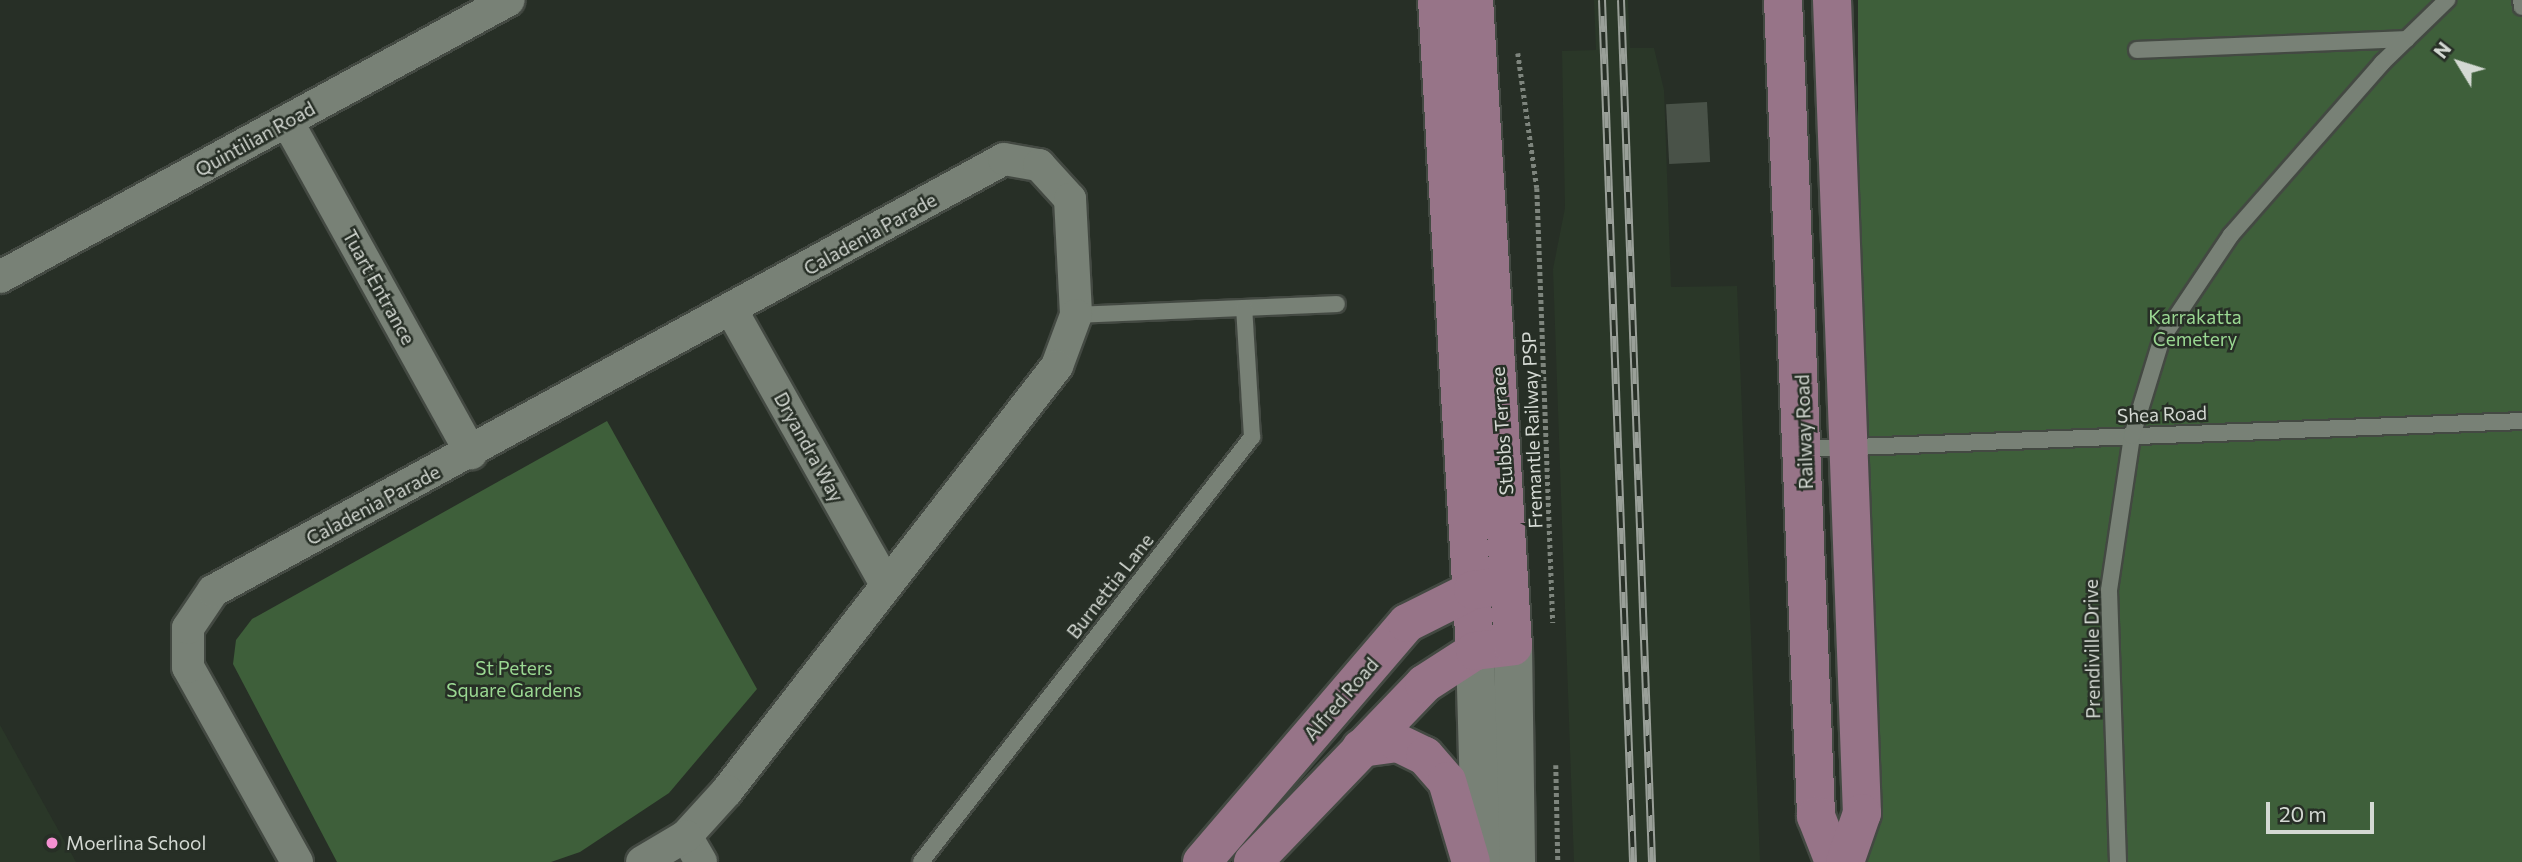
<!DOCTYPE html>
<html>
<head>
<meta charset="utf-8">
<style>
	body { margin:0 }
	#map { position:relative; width:2522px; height:862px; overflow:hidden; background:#272f26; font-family:Commissioner,sans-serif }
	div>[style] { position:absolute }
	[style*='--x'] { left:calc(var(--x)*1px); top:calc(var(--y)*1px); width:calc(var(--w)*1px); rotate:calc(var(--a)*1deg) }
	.built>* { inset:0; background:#2a3728 }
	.green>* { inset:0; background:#3e5f3a; transform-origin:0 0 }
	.building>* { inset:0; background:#495248; transform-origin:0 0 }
	.path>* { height:4.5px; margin-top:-2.25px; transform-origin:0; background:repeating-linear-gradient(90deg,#7e857d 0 3.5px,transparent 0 7px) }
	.roads { filter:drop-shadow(2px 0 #434942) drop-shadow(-2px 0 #434942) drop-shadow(0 2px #434942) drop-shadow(0 -2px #434942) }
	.service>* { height:16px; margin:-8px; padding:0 8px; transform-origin:8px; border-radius:8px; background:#788176 }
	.minor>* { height:32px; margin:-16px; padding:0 16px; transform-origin:16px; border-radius:16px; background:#788176 }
	.tertiary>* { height:38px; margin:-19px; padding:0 19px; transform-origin:19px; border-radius:19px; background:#788176 }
	.primary>* { height:38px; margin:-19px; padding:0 19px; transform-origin:19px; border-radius:19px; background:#977488 }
	.rail>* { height:8px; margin-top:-4px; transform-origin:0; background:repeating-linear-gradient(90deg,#272f26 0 16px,#999f98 0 32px); box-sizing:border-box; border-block:2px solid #999f98 }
	.dots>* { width:19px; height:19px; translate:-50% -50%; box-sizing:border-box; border:4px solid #272f26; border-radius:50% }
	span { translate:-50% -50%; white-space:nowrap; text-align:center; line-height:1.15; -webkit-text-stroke:5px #272f26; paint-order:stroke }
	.street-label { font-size:19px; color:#d4d9d3 }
	.park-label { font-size:19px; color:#9ad892 }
	.poi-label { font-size:19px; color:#d4d9d3 }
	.left { translate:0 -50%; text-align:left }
	.north { position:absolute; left:2424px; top:28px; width:70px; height:70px; -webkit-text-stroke:5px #272f26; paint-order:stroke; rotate:308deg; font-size:19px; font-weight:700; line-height:28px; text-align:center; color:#d4d9d3 }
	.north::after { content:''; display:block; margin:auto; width:24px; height:32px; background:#d4d9d3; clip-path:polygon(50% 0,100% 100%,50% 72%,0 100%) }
	.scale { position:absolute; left:2266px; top:802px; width:108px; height:32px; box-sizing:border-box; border:4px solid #d4d9d3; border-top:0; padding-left:9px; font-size:21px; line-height:24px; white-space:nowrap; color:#d4d9d3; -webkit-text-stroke:5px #272f26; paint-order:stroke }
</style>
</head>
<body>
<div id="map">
	<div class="built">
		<i style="clip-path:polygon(1594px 0,1628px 0,1630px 48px,1654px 48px,1664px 90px,1671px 287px,1737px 286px,1760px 862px,1574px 862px,1553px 269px,1565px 208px,1562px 51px,1596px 50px)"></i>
		<i style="clip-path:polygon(0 725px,55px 824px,76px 862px,0 862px)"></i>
	</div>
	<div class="green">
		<i style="left:1858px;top:0;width:664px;height:862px"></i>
		<i style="clip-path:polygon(607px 421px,757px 689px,669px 793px,580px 852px,551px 862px,337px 862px,233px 664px,236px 640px,252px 619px)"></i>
	</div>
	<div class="building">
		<i style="left:1707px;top:102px;width:60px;height:41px;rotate:87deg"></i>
	</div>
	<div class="path">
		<i style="--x:1518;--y:53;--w:136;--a:82"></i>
		<i style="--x:1537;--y:188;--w:435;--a:87.9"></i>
		<i style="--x:1556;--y:765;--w:97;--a:88.8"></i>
	</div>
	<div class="roads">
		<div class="service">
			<i style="--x:2521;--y:0;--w:7;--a:82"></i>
			<i style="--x:2137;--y:50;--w:270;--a:-2.3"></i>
			<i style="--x:1076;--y:315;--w:261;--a:-2.4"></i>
			<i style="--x:1804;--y:449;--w:719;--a:-2.23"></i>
			<i style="--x:921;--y:862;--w:539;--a:-52.09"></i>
			<i style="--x:1252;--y:437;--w:129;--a:-93.5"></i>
			<i style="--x:2118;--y:862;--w:272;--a:-91.9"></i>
			<i style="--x:2109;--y:590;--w:156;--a:-81.5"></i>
			<i style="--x:2132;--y:436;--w:102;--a:-73"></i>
			<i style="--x:2162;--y:338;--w:124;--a:-56.2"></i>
			<i style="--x:2231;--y:235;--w:229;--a:-48.7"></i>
			<i style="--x:2382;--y:63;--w:91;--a:-44.1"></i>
		</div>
		<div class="minor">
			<i style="--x:287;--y:121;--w:380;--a:61"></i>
			<i style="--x:0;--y:277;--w:579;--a:-28.56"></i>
			<i style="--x:732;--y:311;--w:313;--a:60.6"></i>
			<i style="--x:686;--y:836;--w:30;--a:60"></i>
			<i style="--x:297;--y:862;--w:223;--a:-119.2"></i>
			<i style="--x:188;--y:667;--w:39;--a:-90"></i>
			<i style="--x:188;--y:628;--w:45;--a:-56"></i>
			<i style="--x:213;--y:591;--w:901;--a:-28.64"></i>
			<i style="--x:1004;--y:159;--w:36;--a:10"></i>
			<i style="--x:1039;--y:165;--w:46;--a:47.6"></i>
			<i style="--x:1070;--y:199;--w:116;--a:87"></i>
			<i style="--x:1076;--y:315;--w:54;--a:110.4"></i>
			<i style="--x:1057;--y:366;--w:538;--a:127.83"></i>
			<i style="--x:727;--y:791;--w:61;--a:132.3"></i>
			<i style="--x:686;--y:836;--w:51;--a:149.4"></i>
		</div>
		<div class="tertiary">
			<i style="--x:1513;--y:646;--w:216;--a:89.2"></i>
			<i style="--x:1475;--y:651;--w:211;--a:88.4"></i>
		</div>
		<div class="primary">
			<i style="--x:1437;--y:0;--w:652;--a:86.66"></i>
			<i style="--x:1783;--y:0;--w:817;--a:87.68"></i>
			<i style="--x:1816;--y:816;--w:49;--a:68.6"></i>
			<i style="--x:1832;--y:0;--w:814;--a:87.89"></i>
			<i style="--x:1862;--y:813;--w:52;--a:109.1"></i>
			<i style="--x:1361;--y:748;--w:37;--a:-8"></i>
			<i style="--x:1398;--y:743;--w:30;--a:26"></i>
			<i style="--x:1425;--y:756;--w:33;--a:49"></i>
			<i style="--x:1447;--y:781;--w:84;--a:73.5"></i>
			<i style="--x:1202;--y:862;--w:315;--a:-49.4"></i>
			<i style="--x:1407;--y:623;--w:74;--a:-26.6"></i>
			<i style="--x:1473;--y:590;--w:22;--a:-8"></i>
			<i style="--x:1253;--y:862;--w:247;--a:-46.1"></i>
			<i style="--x:1424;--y:684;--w:61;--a:-32.9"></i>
			<i style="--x:1475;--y:651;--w:38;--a:-7"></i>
			<i style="--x:1513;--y:646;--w:647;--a:-93.45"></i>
		</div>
	</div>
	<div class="rail">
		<i style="--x:1602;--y:0;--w:863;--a:87.94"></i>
		<i style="--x:1621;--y:0;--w:863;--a:87.94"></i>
	</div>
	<div class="dots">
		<i style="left:52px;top:843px;background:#f590d1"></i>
	</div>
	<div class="street-label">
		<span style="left:255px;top:139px;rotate:-29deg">Quintilian Road</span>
		<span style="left:870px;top:234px;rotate:-29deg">Caladenia Parade</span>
		<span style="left:379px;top:287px;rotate:61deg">Tuart Entrance</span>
		<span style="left:2162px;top:414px;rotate:-2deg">Shea Road</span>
		<span style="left:1532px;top:430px;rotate:-92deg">Fremantle Railway PSP</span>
		<span style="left:1502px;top:431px;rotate:-94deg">Stubbs Terrace</span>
		<span style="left:1804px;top:432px;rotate:-92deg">Railway Road</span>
		<span style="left:809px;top:447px;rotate:61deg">Dryandra Way</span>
		<span style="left:373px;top:505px;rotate:-28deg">Caladenia Parade</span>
		<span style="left:1110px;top:586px;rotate:-52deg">Burnettia Lane</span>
		<span style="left:2092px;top:649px;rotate:-91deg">Prendiville Drive</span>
		<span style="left:1341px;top:699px;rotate:-49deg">Alfred Road</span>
	</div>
	<div class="park-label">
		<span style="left:2195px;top:328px">Karrakatta<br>Cemetery</span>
		<span style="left:514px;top:679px">St Peters<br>Square Gardens</span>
	</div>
	<div class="poi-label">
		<span class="left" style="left:66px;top:843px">Moerlina School</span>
	</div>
	<div class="north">N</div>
	<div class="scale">20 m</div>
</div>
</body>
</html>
